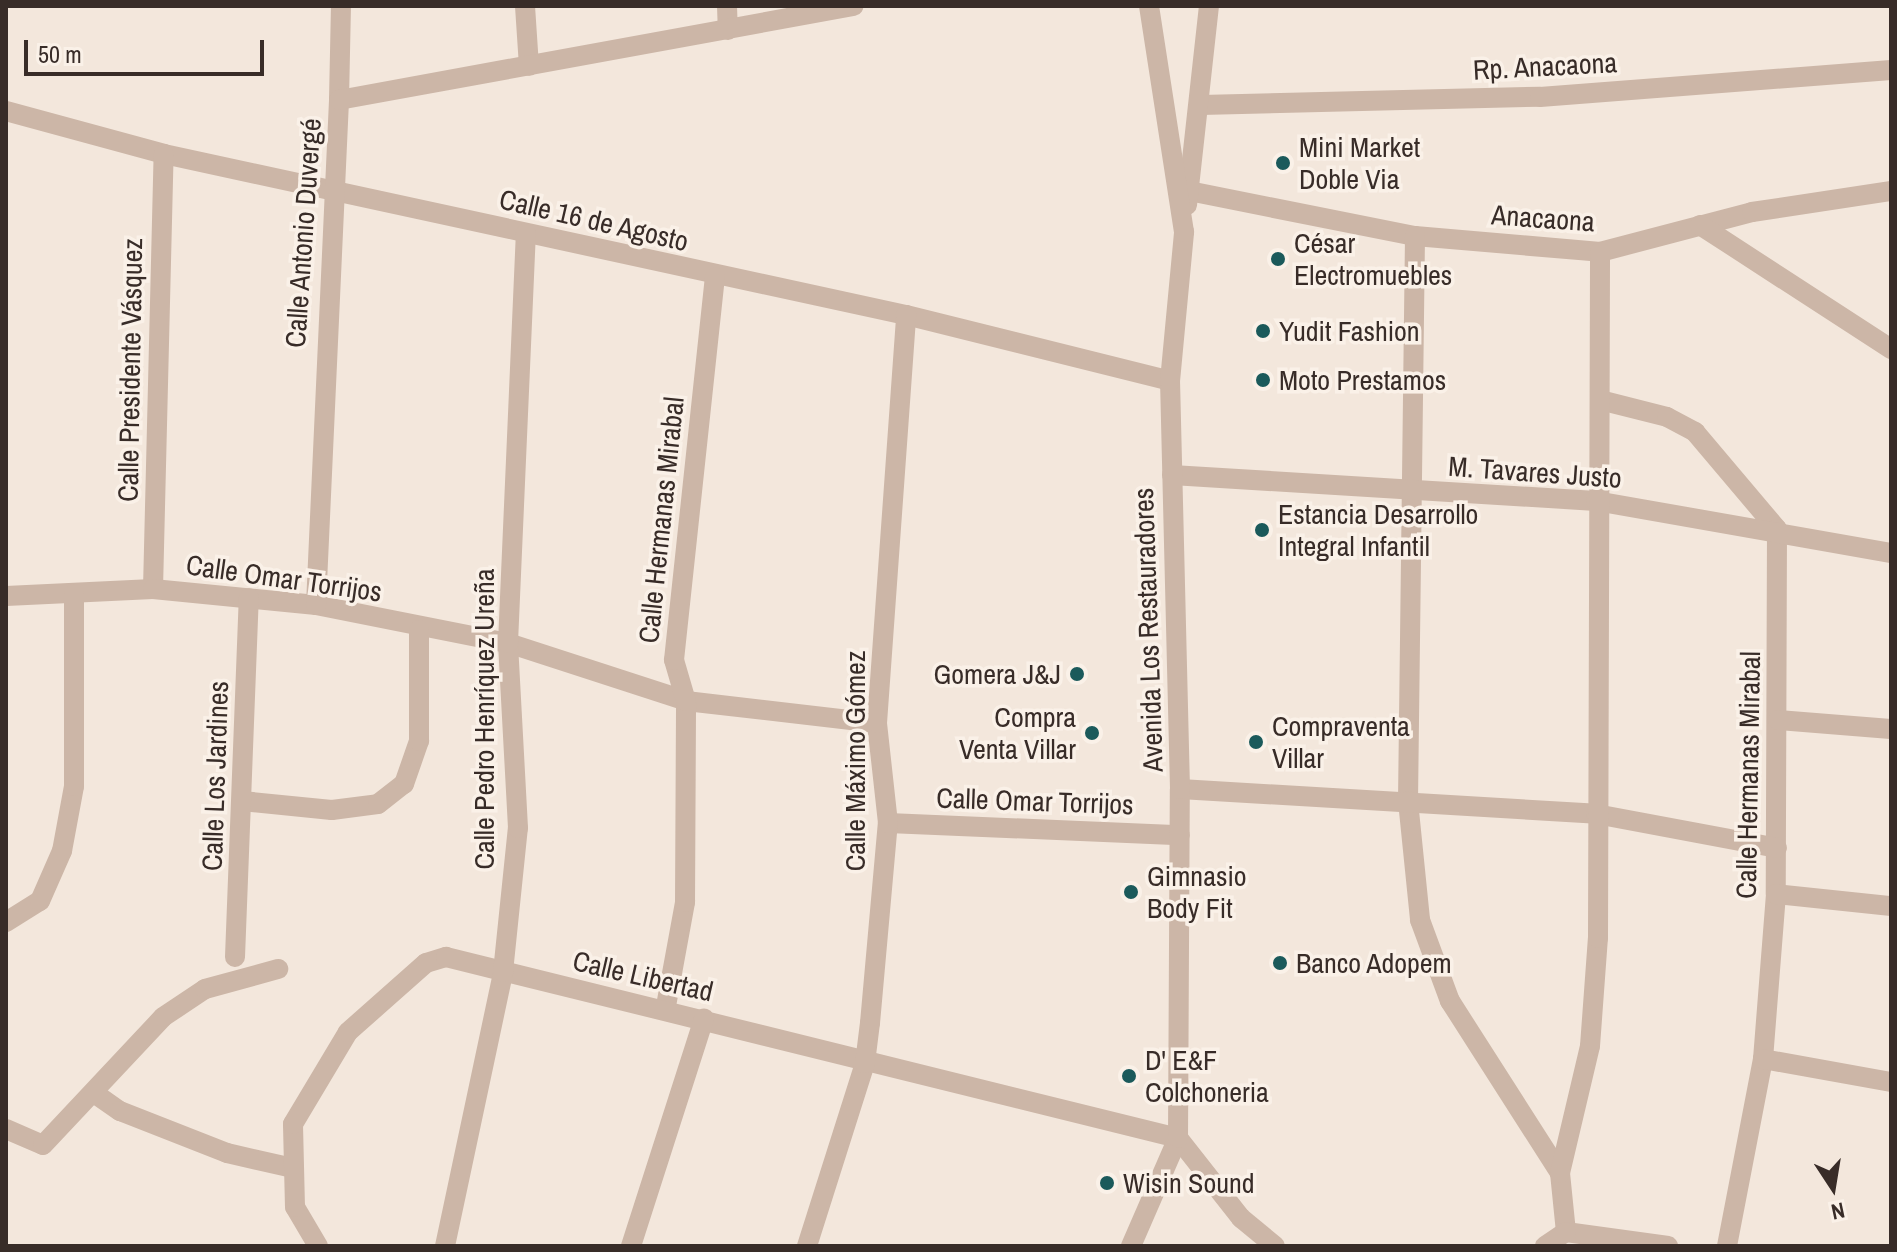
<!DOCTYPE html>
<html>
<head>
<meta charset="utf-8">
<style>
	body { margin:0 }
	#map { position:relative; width:1897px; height:1252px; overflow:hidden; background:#f3e7dc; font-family:"Archivo Narrow",sans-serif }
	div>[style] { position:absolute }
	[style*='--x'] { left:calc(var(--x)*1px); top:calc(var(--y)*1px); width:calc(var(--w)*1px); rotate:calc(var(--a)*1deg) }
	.minor>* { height:20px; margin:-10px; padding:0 10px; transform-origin:10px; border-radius:10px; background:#ccb6a7 }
	.dots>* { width:22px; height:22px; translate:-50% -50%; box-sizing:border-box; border:4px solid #faf1e8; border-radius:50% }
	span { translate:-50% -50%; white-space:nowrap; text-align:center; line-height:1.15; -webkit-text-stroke:7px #faf1e8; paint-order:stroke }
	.street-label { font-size:28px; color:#382c28 }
	.poi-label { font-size:28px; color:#382c28 }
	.left { translate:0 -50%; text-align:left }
	.right { translate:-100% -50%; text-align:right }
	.frame { position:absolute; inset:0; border:8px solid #382c28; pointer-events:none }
	.north { position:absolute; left:1793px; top:1148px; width:80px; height:80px; -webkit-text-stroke:6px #faf1e8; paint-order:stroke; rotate:168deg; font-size:22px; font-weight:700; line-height:32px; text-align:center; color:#382c28 }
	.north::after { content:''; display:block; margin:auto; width:28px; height:36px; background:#382c28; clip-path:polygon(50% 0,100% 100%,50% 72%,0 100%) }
	.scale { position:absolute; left:24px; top:40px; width:240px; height:36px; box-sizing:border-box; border:4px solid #382c28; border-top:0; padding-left:10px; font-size:24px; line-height:28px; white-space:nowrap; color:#382c28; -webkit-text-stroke:6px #faf1e8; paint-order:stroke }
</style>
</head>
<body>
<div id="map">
	<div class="minor">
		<i style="--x:525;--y:6;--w:60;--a:86.2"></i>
		<i style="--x:727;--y:6;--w:24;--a:88"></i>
		<i style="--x:339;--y:100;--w:94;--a:-88.8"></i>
		<i style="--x:1201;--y:105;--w:339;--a:-1.4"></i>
		<i style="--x:1540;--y:97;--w:352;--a:-4.4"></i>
		<i style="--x:6;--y:111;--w:164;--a:15.2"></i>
		<i style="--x:164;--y:154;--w:759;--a:12.24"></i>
		<i style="--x:906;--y:315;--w:272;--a:14"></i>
		<i style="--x:1189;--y:191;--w:230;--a:11.3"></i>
		<i style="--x:1415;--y:236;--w:186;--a:4.9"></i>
		<i style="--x:1600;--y:252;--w:157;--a:-14.7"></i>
		<i style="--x:1752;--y:212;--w:141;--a:-8.6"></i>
		<i style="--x:1187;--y:205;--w:200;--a:-83.7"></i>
		<i style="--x:1700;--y:225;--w:228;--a:33"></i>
		<i style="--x:1415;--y:236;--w:565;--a:90.71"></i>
		<i style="--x:1408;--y:801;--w:120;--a:84.2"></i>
		<i style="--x:1420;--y:920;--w:86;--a:69.7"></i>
		<i style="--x:1450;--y:1001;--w:204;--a:57.4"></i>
		<i style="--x:1560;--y:1173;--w:59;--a:84.2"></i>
		<i style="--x:1600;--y:400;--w:69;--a:14.2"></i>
		<i style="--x:1667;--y:417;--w:32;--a:28"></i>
		<i style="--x:1695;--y:432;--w:127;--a:49.8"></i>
		<i style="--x:1777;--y:529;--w:365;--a:90.2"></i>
		<i style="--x:1776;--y:894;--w:166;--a:94.5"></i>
		<i style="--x:1763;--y:1059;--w:190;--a:100.9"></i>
		<i style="--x:1172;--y:475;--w:425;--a:3.5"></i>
		<i style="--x:1596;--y:501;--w:300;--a:10"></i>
		<i style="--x:153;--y:589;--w:435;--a:-88.6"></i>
		<i style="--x:6;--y:596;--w:147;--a:-2.7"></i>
		<i style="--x:153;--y:589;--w:164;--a:5.6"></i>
		<i style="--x:316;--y:605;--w:196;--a:11.2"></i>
		<i style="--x:508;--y:643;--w:187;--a:18"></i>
		<i style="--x:686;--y:701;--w:192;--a:6.6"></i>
		<i style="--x:316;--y:605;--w:506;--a:-87.39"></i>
		<i style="--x:339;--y:100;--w:523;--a:-10.36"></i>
		<i style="--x:1778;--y:720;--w:113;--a:4.6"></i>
		<i style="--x:1180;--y:789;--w:417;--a:3.4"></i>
		<i style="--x:1596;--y:814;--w:184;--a:10.6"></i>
		<i style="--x:242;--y:801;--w:90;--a:5.7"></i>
		<i style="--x:332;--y:810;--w:46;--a:-7.4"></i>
		<i style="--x:378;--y:804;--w:33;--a:-38"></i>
		<i style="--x:404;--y:784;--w:46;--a:-70.8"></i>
		<i style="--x:419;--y:741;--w:111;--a:-90"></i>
		<i style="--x:888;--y:823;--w:292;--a:2.4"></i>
		<i style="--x:1776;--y:894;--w:116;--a:6"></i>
		<i style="--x:6;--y:922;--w:40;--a:-32"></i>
		<i style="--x:40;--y:901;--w:55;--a:-66.3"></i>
		<i style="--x:62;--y:851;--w:66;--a:-79.5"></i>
		<i style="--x:74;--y:786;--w:192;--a:-90"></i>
		<i style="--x:235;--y:957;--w:359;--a:-87.8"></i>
		<i style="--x:666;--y:1006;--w:106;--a:-79.6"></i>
		<i style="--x:685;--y:902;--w:201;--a:-89.7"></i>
		<i style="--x:686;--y:701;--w:43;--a:-106.3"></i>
		<i style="--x:674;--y:660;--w:385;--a:-83.9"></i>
		<i style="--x:1763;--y:1059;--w:130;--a:10.2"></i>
		<i style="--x:94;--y:1093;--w:32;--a:35"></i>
		<i style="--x:120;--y:1111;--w:115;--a:21.4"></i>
		<i style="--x:227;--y:1153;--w:63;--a:12.9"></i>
		<i style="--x:6;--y:1129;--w:40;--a:23.4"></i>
		<i style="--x:43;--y:1145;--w:175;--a:-46.8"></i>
		<i style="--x:163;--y:1017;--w:50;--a:-33.7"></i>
		<i style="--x:205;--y:989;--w:76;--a:-15.3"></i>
		<i style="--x:1560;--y:1173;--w:130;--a:-76.7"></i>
		<i style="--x:1590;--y:1046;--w:108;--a:-85.8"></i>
		<i style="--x:1598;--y:938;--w:686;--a:-89.83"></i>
		<i style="--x:1566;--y:1232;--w:103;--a:7.8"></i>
		<i style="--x:318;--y:1246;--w:45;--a:-120.5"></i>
		<i style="--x:295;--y:1207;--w:83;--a:-91.4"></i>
		<i style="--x:293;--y:1124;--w:107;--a:-59.1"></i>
		<i style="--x:348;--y:1032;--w:104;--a:-41.5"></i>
		<i style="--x:426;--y:963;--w:21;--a:-17"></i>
		<i style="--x:446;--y:957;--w:754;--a:13.89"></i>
		<i style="--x:1178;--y:1138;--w:102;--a:51.8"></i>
		<i style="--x:1241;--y:1218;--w:44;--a:39.5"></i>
		<i style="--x:445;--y:1246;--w:280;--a:-78"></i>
		<i style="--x:503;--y:972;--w:145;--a:-84.1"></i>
		<i style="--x:518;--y:828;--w:185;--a:-93.1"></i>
		<i style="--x:508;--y:643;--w:410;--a:-87.5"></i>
		<i style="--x:631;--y:1246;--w:239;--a:-72.2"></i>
		<i style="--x:807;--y:1246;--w:192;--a:-72.4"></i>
		<i style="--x:865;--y:1063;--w:40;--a:-82.9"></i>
		<i style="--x:870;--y:1023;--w:201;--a:-84.9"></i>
		<i style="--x:888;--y:823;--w:101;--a:-96.3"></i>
		<i style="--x:877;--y:723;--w:409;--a:-85.9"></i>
		<i style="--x:1131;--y:1246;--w:118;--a:-66.5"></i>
		<i style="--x:1178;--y:1138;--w:349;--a:-89.7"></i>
		<i style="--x:1180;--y:789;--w:408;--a:-91.4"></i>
		<i style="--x:1170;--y:381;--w:150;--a:-84.6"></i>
		<i style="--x:1184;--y:232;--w:229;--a:-98.8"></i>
		<i style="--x:1545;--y:1246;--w:25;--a:-34"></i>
	</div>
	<div class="dots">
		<i style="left:1283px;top:163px;background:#1b5a5b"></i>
		<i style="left:1278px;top:259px;background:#1b5a5b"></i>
		<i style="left:1263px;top:331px;background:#1b5a5b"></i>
		<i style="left:1263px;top:380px;background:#1b5a5b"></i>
		<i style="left:1262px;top:530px;background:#1b5a5b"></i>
		<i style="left:1077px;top:674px;background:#1b5a5b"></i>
		<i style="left:1092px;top:733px;background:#1b5a5b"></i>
		<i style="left:1256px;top:742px;background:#1b5a5b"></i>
		<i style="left:1131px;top:892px;background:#1b5a5b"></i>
		<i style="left:1280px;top:963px;background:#1b5a5b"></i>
		<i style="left:1129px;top:1076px;background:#1b5a5b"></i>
		<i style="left:1107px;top:1183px;background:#1b5a5b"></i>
	</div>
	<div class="street-label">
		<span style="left:1545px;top:66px;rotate:-3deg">Rp. Anacaona</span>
		<span style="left:1543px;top:218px;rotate:4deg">Anacaona</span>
		<span style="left:594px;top:220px;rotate:13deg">Calle 16 de Agosto</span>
		<span style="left:303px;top:233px;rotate:-86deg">Calle Antonio Duvergé</span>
		<span style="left:130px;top:370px;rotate:-89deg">Calle Presidente Vásquez</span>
		<span style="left:1535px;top:472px;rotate:4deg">M. Tavares Justo</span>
		<span style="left:661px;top:520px;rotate:-84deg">Calle Hermanas Mirabal</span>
		<span style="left:284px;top:578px;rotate:8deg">Calle Omar Torrijos</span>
		<span style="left:1148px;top:630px;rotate:-92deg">Avenida Los Restauradores</span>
		<span style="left:484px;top:719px;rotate:-90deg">Calle Pedro Henríquez Ureña</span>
		<span style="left:855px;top:761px;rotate:-90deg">Calle Máximo Gómez</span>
		<span style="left:1748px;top:775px;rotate:-89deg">Calle Hermanas Mirabal</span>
		<span style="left:215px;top:776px;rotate:-88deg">Calle Los Jardines</span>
		<span style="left:1035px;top:801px;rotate:2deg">Calle Omar Torrijos</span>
		<span style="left:643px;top:976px;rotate:13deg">Calle Libertad</span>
	</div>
	<div class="poi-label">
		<span class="left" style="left:1299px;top:163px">Mini Market<br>Doble Via</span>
		<span class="left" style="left:1294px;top:259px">César<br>Electromuebles</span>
		<span class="left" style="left:1279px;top:331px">Yudit Fashion</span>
		<span class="left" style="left:1279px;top:380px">Moto Prestamos</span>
		<span class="left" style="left:1278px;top:530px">Estancia Desarrollo<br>Integral Infantil</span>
		<span class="right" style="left:1061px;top:674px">Gomera J&amp;J</span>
		<span class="right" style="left:1076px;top:733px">Compra<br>Venta Villar</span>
		<span class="left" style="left:1272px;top:742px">Compraventa<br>Villar</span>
		<span class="left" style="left:1147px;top:892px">Gimnasio<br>Body Fit</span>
		<span class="left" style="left:1296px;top:963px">Banco Adopem</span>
		<span class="left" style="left:1145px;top:1076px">D' E&amp;F<br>Colchoneria</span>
		<span class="left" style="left:1123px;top:1183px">Wisin Sound</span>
	</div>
	<div class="frame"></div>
	<div class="north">N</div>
	<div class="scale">50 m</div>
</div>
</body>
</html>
